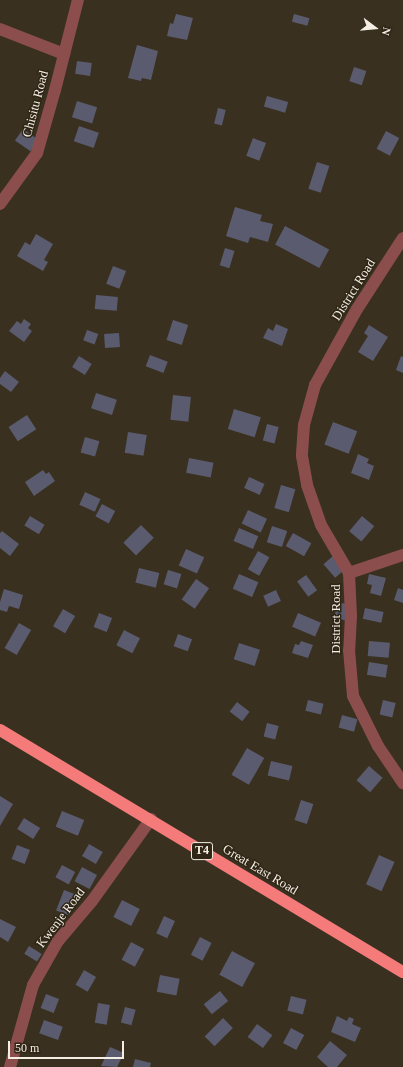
<!DOCTYPE html>
<html>
<head>
<meta charset="utf-8">
<style>
	body { margin:0 }
	#map { position:relative; width:403px; height:1067px; overflow:hidden; background:#393020; font-family:Georgia,serif }
	div>[style] { position:absolute }
	[style*='--x'] { left:calc(var(--x)*1px); top:calc(var(--y)*1px); width:calc(var(--w)*1px); rotate:calc(var(--a)*1deg) }
	.building>* { inset:0; background:#5a5b6e; transform-origin:0 0 }
	.minor>* { height:12px; margin:-6px; padding:0 6px; transform-origin:6px; border-radius:6px; background:#8c4e4d }
	.highway>* { height:12px; margin:-6px; padding:0 6px; transform-origin:6px; border-radius:6px; background:#f57b7a }
	span { translate:-50% -50%; white-space:nowrap; text-align:center; line-height:1.15; -webkit-text-stroke:3px #2f2616; paint-order:stroke }
	.shield-label span { padding:1px 3px; background:#2f2616; border:1px solid; border-radius:3px; -webkit-text-stroke-width:0 }
	.shield-label { font-size:12px; color:#f4eee4; font-weight:700 }
	.street-label { font-size:13px; color:#f4eee4 }
	.north { position:absolute; left:355px; top:8px; width:40px; height:40px; -webkit-text-stroke:3px #2f2616; paint-order:stroke; rotate:106deg; font-size:11px; font-weight:700; line-height:16px; text-align:center; color:#f4eee4 }
	.north::after { content:''; display:block; margin:auto; width:14px; height:18px; background:#f4eee4; clip-path:polygon(50% 0,100% 100%,50% 72%,0 100%) }
	.scale { position:absolute; left:8px; top:1041px; width:116px; height:18px; box-sizing:border-box; border:2px solid #f4eee4; border-top:0; padding-left:5px; font-size:12px; line-height:14px; white-space:nowrap; color:#f4eee4; -webkit-text-stroke:3px #2f2616; paint-order:stroke }
</style>
</head>
<body>
<div id="map">
	<div class="building">
		<i style="clip-path:polygon(176px 14px,193px 18px,187px 40px,167px 36px,170px 23px,173px 24px)"></i>
		<i style="left:294px;top:14px;width:16px;height:8px;rotate:15deg"></i>
		<i style="clip-path:polygon(137px 45px,158px 51px,151px 80px,142px 78px,141px 81px,128px 78px)"></i>
		<i style="left:77px;top:61px;width:15px;height:13px;rotate:8deg"></i>
		<i style="left:354px;top:67px;width:13px;height:15px;rotate:18deg"></i>
		<i style="left:267px;top:96px;width:22px;height:11px;rotate:16deg"></i>
		<i style="left:77px;top:101px;width:21px;height:17px;rotate:17deg"></i>
		<i style="left:218px;top:108px;width:8px;height:16px;rotate:14deg"></i>
		<i style="left:79px;top:126px;width:21px;height:16px;rotate:19deg"></i>
		<i style="left:23px;top:129px;width:19px;height:14px;rotate:35deg"></i>
		<i style="left:386px;top:131px;width:15px;height:20px;rotate:28deg"></i>
		<i style="left:253px;top:138px;width:14px;height:19px;rotate:21deg"></i>
		<i style="left:317px;top:162px;width:13px;height:28px;rotate:18deg"></i>
		<i style="clip-path:polygon(235px 207px,262px 215px,260px 221px,273px 224px,268px 242px,250px 237px,248px 243px,226px 236px)"></i>
		<i style="left:285px;top:226px;width:50px;height:21px;rotate:28deg"></i>
		<i style="clip-path:polygon(36px 234px,53px 244px,44px 260px,48px 262px,43px 271px,17px 256px,25px 242px,30px 245px)"></i>
		<i style="left:225px;top:248px;width:10px;height:18px;rotate:17deg"></i>
		<i style="left:113px;top:266px;width:14px;height:19px;rotate:21deg"></i>
		<i style="left:96px;top:295px;width:22px;height:14px;rotate:5deg"></i>
		<i style="clip-path:polygon(24px 319px,31px 324px,28px 328px,32px 331px,24px 342px,9px 331px,17px 321px,21px 324px)"></i>
		<i style="left:173px;top:320px;width:16px;height:21px;rotate:18deg"></i>
		<i style="clip-path:polygon(276px 324px,288px 329px,282px 346px,263px 338px,268px 328px,273px 331px)"></i>
		<i style="clip-path:polygon(369px 325px,388px 337px,373px 361px,358px 352px,368px 336px,364px 333px)"></i>
		<i style="left:87px;top:330px;width:12px;height:11px;rotate:20deg"></i>
		<i style="left:119px;top:333px;width:14px;height:15px;rotate:86deg"></i>
		<i style="left:150px;top:355px;width:19px;height:12px;rotate:21deg"></i>
		<i style="left:79px;top:356px;width:15px;height:13px;rotate:32deg"></i>
		<i style="clip-path:polygon(401px 356px,403px 357px,403px 373px,396px 370px)"></i>
		<i style="clip-path:polygon(5px 371px,19px 382px,11px 392px,0 384px,0 378px)"></i>
		<i style="left:96px;top:393px;width:22px;height:16px;rotate:18deg"></i>
		<i style="left:173px;top:395px;width:18px;height:25px;rotate:6deg"></i>
		<i style="left:234px;top:409px;width:28px;height:21px;rotate:17deg"></i>
		<i style="left:27px;top:415px;width:17px;height:22px;rotate:57deg"></i>
		<i style="left:333px;top:422px;width:26px;height:24px;rotate:21deg"></i>
		<i style="left:267px;top:424px;width:12px;height:17px;rotate:14deg"></i>
		<i style="left:128px;top:432px;width:19px;height:21px;rotate:9deg"></i>
		<i style="left:85px;top:437px;width:15px;height:16px;rotate:16deg"></i>
		<i style="clip-path:polygon(358px 454px,369px 459px,367px 463px,374px 466px,369px 480px,351px 473px)"></i>
		<i style="left:189px;top:458px;width:25px;height:15px;rotate:11deg"></i>
		<i style="clip-path:polygon(43px 470px,46px 474px,49px 472px,55px 481px,34px 496px,25px 482px)"></i>
		<i style="left:249px;top:477px;width:17px;height:12px;rotate:24deg"></i>
		<i style="left:281px;top:485px;width:15px;height:24px;rotate:16deg"></i>
		<i style="left:85px;top:492px;width:17px;height:14px;rotate:24deg"></i>
		<i style="left:102px;top:504px;width:15px;height:14px;rotate:28deg"></i>
		<i style="left:248px;top:510px;width:21px;height:15px;rotate:25deg"></i>
		<i style="left:30px;top:516px;width:17px;height:11px;rotate:31deg"></i>
		<i style="left:362px;top:516px;width:16px;height:20px;rotate:40deg"></i>
		<i style="left:141px;top:525px;width:18px;height:25px;rotate:45deg"></i>
		<i style="left:272px;top:526px;width:16px;height:17px;rotate:18deg"></i>
		<i style="left:239px;top:528px;width:21px;height:14px;rotate:23deg"></i>
		<i style="clip-path:polygon(2px 531px,19px 544px,10px 556px,0 548px,0 533px)"></i>
		<i style="left:293px;top:533px;width:21px;height:15px;rotate:29deg"></i>
		<i style="left:186px;top:549px;width:20px;height:18px;rotate:24deg"></i>
		<i style="left:258px;top:551px;width:13px;height:21px;rotate:29deg"></i>
		<i style="left:334px;top:555px;width:18px;height:14px;rotate:49deg"></i>
		<i style="left:139px;top:568px;width:21px;height:15px;rotate:14deg"></i>
		<i style="left:168px;top:570px;width:14px;height:15px;rotate:17deg"></i>
		<i style="left:239px;top:574px;width:21px;height:16px;rotate:23deg"></i>
		<i style="clip-path:polygon(369px 574px,386px 578px,381px 596px,370px 593px,372px 585px,367px 584px)"></i>
		<i style="left:306px;top:575px;width:19px;height:11px;rotate:54deg"></i>
		<i style="left:196px;top:579px;width:16px;height:25px;rotate:35deg"></i>
		<i style="clip-path:polygon(398px 588px,403px 590px,403px 603px,394px 600px)"></i>
		<i style="clip-path:polygon(4px 589px,23px 595px,19px 609px,9px 606px,7px 612px,0 610px,0 602px)"></i>
		<i style="left:276px;top:590px;width:12px;height:14px;rotate:66deg"></i>
		<i style="left:338px;top:602px;width:12px;height:16px;rotate:14deg"></i>
		<i style="left:365px;top:608px;width:19px;height:11px;rotate:12deg"></i>
		<i style="left:63px;top:609px;width:14px;height:20px;rotate:30deg"></i>
		<i style="left:99px;top:613px;width:14px;height:15px;rotate:21deg"></i>
		<i style="left:298px;top:613px;width:25px;height:15px;rotate:23deg"></i>
		<i style="left:19px;top:623px;width:14px;height:29px;rotate:30deg"></i>
		<i style="left:124px;top:630px;width:18px;height:17px;rotate:27deg"></i>
		<i style="left:178px;top:634px;width:15px;height:13px;rotate:20deg"></i>
		<i style="clip-path:polygon(301px 641px,313px 645px,308px 658px,292px 653px,295px 644px,299px 645px)"></i>
		<i style="left:369px;top:641px;width:21px;height:15px;rotate:5deg"></i>
		<i style="left:239px;top:643px;width:22px;height:17px;rotate:18deg"></i>
		<i style="left:369px;top:662px;width:19px;height:13px;rotate:9deg"></i>
		<i style="left:308px;top:700px;width:16px;height:11px;rotate:14deg"></i>
		<i style="left:383px;top:700px;width:13px;height:15px;rotate:13deg"></i>
		<i style="left:237px;top:702px;width:16px;height:12px;rotate:38deg"></i>
		<i style="left:342px;top:715px;width:16px;height:13px;rotate:15deg"></i>
		<i style="left:267px;top:723px;width:12px;height:14px;rotate:14deg"></i>
		<i style="left:247px;top:748px;width:20px;height:31px;rotate:30deg"></i>
		<i style="left:271px;top:761px;width:22px;height:15px;rotate:13deg"></i>
		<i style="left:369px;top:766px;width:18px;height:19px;rotate:41deg"></i>
		<i style="clip-path:polygon(0 796px,13px 804px,0 826px)"></i>
		<i style="left:301px;top:800px;width:13px;height:21px;rotate:18deg"></i>
		<i style="left:62px;top:811px;width:24px;height:17px;rotate:22deg"></i>
		<i style="left:24px;top:818px;width:19px;height:13px;rotate:32deg"></i>
		<i style="left:89px;top:844px;width:16px;height:14px;rotate:30deg"></i>
		<i style="left:17px;top:845px;width:14px;height:15px;rotate:21deg"></i>
		<i style="left:379px;top:855px;width:17px;height:32px;rotate:24deg"></i>
		<i style="left:62px;top:865px;width:15px;height:14px;rotate:28deg"></i>
		<i style="left:82px;top:867px;width:17px;height:16px;rotate:28deg"></i>
		<i style="left:64px;top:890px;width:14px;height:22px;rotate:21deg"></i>
		<i style="left:122px;top:900px;width:20px;height:19px;rotate:27deg"></i>
		<i style="left:164px;top:916px;width:12px;height:19px;rotate:24deg"></i>
		<i style="clip-path:polygon(0 919px,16px 927px,8px 942px,0 937px)"></i>
		<i style="left:200px;top:937px;width:13px;height:20px;rotate:27deg"></i>
		<i style="left:131px;top:942px;width:15px;height:20px;rotate:28deg"></i>
		<i style="left:29px;top:946px;width:15px;height:9px;rotate:32deg"></i>
		<i style="left:232px;top:951px;width:26px;height:27px;rotate:28deg"></i>
		<i style="left:84px;top:970px;width:14px;height:17px;rotate:30deg"></i>
		<i style="left:160px;top:975px;width:20px;height:17px;rotate:11deg"></i>
		<i style="left:220px;top:991px;width:13px;height:21px;rotate:51deg"></i>
		<i style="left:46px;top:994px;width:14px;height:15px;rotate:21deg"></i>
		<i style="left:291px;top:996px;width:16px;height:15px;rotate:14deg"></i>
		<i style="left:98px;top:1003px;width:12px;height:20px;rotate:9deg"></i>
		<i style="left:125px;top:1007px;width:11px;height:16px;rotate:15deg"></i>
		<i style="clip-path:polygon(337px 1016px,347px 1021px,349px 1017px,354px 1019px,352px 1024px,361px 1028px,355px 1042px,331px 1032px)"></i>
		<i style="left:223px;top:1018px;width:14px;height:26px;rotate:45deg"></i>
		<i style="left:44px;top:1020px;width:20px;height:14px;rotate:20deg"></i>
		<i style="left:257px;top:1024px;width:19px;height:16px;rotate:36deg"></i>
		<i style="left:291px;top:1028px;width:15px;height:17px;rotate:28deg"></i>
		<i style="clip-path:polygon(330px 1041px,347px 1055px,337px 1067px,328px 1067px,317px 1057px)"></i>
		<i style="clip-path:polygon(110px 1047px,124px 1053px,117px 1067px,101px 1066px)"></i>
		<i style="clip-path:polygon(135px 1059px,151px 1063px,150px 1067px,133px 1067px)"></i>
	</div>
	<div class="minor">
		<i style="--x:0;--y:29;--w:69;--a:21.3"></i>
		<i style="--x:0;--y:204;--w:63;--a:-54"></i>
		<i style="--x:37;--y:153;--w:66;--a:-74.1"></i>
		<i style="--x:55;--y:90;--w:93;--a:-75.7"></i>
		<i style="--x:403;--y:238;--w:85;--a:122.9"></i>
		<i style="--x:357;--y:309;--w:87;--a:118.9"></i>
		<i style="--x:315;--y:385;--w:41;--a:105.4"></i>
		<i style="--x:304;--y:425;--w:31;--a:94"></i>
		<i style="--x:302;--y:456;--w:29;--a:80"></i>
		<i style="--x:307;--y:485;--w:42;--a:70.7"></i>
		<i style="--x:321;--y:525;--w:56;--a:59.7"></i>
		<i style="--x:349;--y:573;--w:43;--a:87.3"></i>
		<i style="--x:351;--y:616;--w:34;--a:93"></i>
		<i style="--x:349;--y:650;--w:46;--a:85"></i>
		<i style="--x:353;--y:696;--w:56;--a:63.4"></i>
		<i style="--x:378;--y:746;--w:45;--a:56"></i>
		<i style="--x:349;--y:573;--w:57;--a:-18.4"></i>
		<i style="--x:10;--y:1067;--w:85;--a:-74.3"></i>
		<i style="--x:33;--y:985;--w:51;--a:-60.4"></i>
		<i style="--x:58;--y:941;--w:52;--a:-49.6"></i>
		<i style="--x:92;--y:901;--w:101;--a:-54.3"></i>
	</div>
	<div class="highway">
		<i style="--x:0;--y:730;--w:470;--a:31"></i>
	</div>
	<div class="shield-label">
		<span style="left:202px;top:851px">T4</span>
	</div>
	<div class="street-label">
		<span style="left:36px;top:104px;rotate:-75deg">Chisitu Road</span>
		<span style="left:354px;top:290px;rotate:-58deg">District Road</span>
		<span style="left:336px;top:619px;rotate:-90deg">District Road</span>
		<span style="left:260px;top:870px;rotate:31deg">Great East Road</span>
		<span style="left:61px;top:918px;rotate:-53deg">Kwenje Road</span>
	</div>
	<div class="north">N</div>
	<div class="scale">50 m</div>
</div>
</body>
</html>
